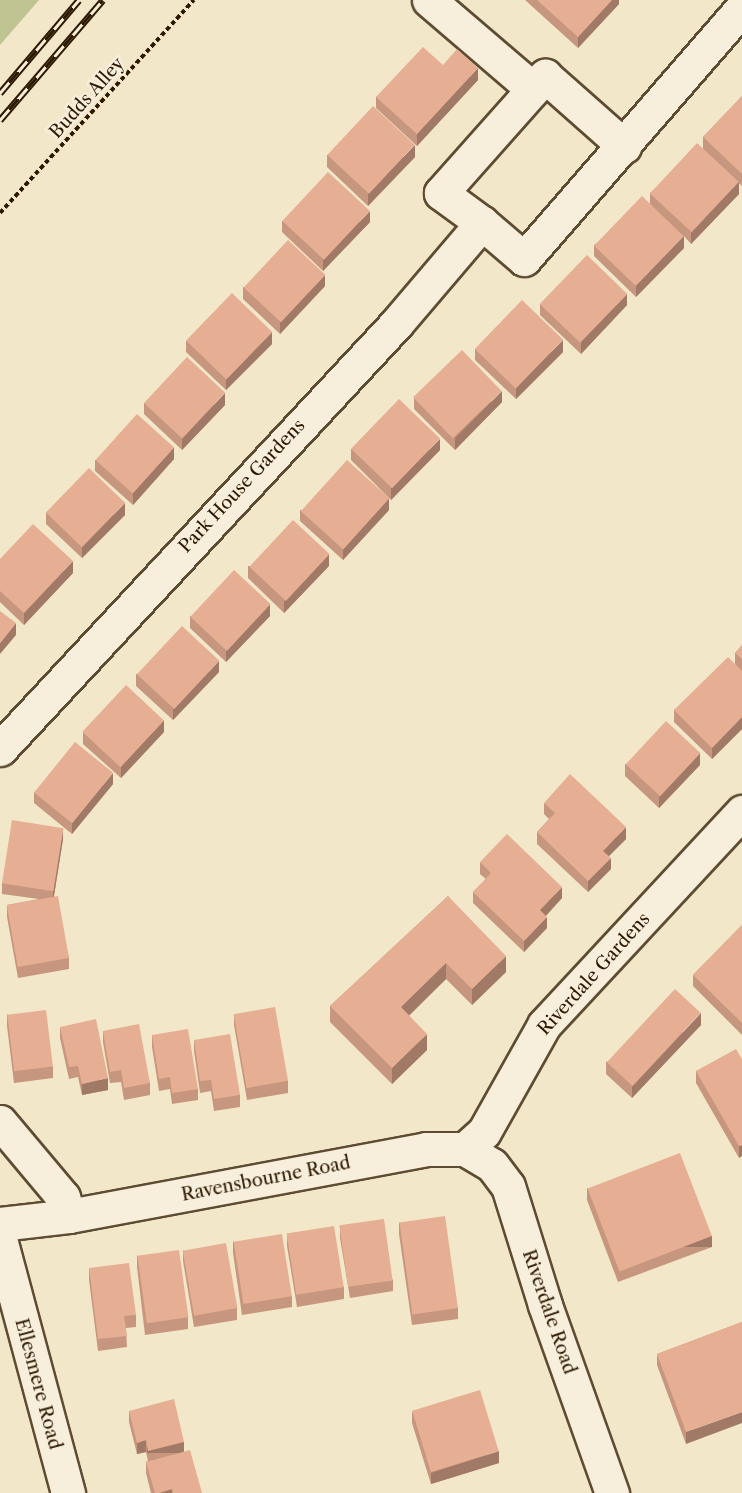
<!DOCTYPE html>
<html>
<head>
<meta charset="utf-8">
<style>
	body { margin:0 }
	#map { position:relative; width:742px; height:1493px; overflow:hidden; background:#f3e7c9; font-family:"Libre Caslon Text",serif }
	div>[style] { position:absolute }
	[style*='--x'] { left:calc(var(--x)*1px); top:calc(var(--y)*1px); width:calc(var(--w)*1px); rotate:calc(var(--a)*1deg) }
	.green>* { inset:0; background:#c0c493 }
	.path>* { height:4px; margin-top:-2px; transform-origin:0; background:repeating-linear-gradient(90deg,#2d1900 0 4.5px,transparent 0 7.5px) }
	.roads { filter:drop-shadow(2px 0 #5e4c32) drop-shadow(-2px 0 #5e4c32) drop-shadow(0 2px #5e4c32) drop-shadow(0 -2px #5e4c32) }
	.street>* { height:33px; margin:-16.5px; padding:0 16.5px; transform-origin:16.5px; border-radius:16.5px; background:#f7efdc }
	.rail>* { height:7px; margin-top:-3.5px; transform-origin:0; background:repeating-linear-gradient(90deg,#f7efdc 0 14px,#2d1900 0 28px); box-sizing:border-box; border-block:2px solid #2d1900 }
	.wall>* { inset:0; background:#c6967e }
	.shaded-wall>* { inset:0; background:#a17a67; transform-origin:0 0 }
	.building>* { inset:0; background:#e6ae93; transform-origin:0 0 }
	span { translate:-50% -50%; white-space:nowrap; text-align:center; line-height:1.15; -webkit-text-stroke:5px #f7efdc; paint-order:stroke }
	.street-label { font-size:18px; color:#2d1900 }
</style>
</head>
<body>
<div id="map">
	<div class="green">
		<i style="clip-path:polygon(0 0,39px 0,0 45px)"></i>
	</div>
	<div class="path">
		<i style="--x:0;--y:213;--w:288;--a:-47.7"></i>
	</div>
	<div class="roads">
		<div class="street">
			<i style="--x:429;--y:0;--w:137;--a:40.6"></i>
			<i style="--x:482;--y:223;--w:51;--a:-143.8"></i>
			<i style="--x:441;--y:193;--w:157;--a:-48.4"></i>
			<i style="--x:545;--y:76;--w:106;--a:41.5"></i>
			<i style="--x:0;--y:749;--w:581;--a:-47.02"></i>
			<i style="--x:396;--y:324;--w:133;--a:-49.6"></i>
			<i style="--x:482;--y:223;--w:55;--a:40.6"></i>
			<i style="--x:524;--y:259;--w:332;--a:-49"></i>
			<i style="--x:0;--y:1122;--w:98;--a:50"></i>
			<i style="--x:63;--y:1197;--w:20;--a:72"></i>
			<i style="--x:465;--y:1149;--w:25;--a:-42"></i>
			<i style="--x:484;--y:1132;--w:123;--a:-60.7"></i>
			<i style="--x:544;--y:1025;--w:291;--a:-47.1"></i>
			<i style="--x:465;--y:1149;--w:31;--a:31"></i>
			<i style="--x:492;--y:1165;--w:26;--a:53"></i>
			<i style="--x:508;--y:1186;--w:125;--a:72.7"></i>
			<i style="--x:545;--y:1305;--w:200;--a:70.4"></i>
			<i style="--x:0;--y:1224;--w:69;--a:-6.6"></i>
			<i style="--x:69;--y:1216;--w:363;--a:-10.6"></i>
			<i style="--x:426;--y:1149;--w:39;--a:0"></i>
			<i style="--x:0;--y:1239;--w:263;--a:75"></i>
		</div>
	</div>
	<div class="rail">
		<i style="--x:0;--y:93;--w:122;--a:-49.7"></i>
		<i style="--x:0;--y:120;--w:158;--a:-49.4"></i>
	</div>
	<div class="wall">
		<i style="clip-path:polygon(525px 0,619px 0,619px 4px,578px 48px)"></i>
		<i style="clip-path:polygon(443px 65px,478px 80px,417px 146px,376px 108px,376px 97px)"></i>
		<i style="clip-path:polygon(742px 96px,742px 186px,739px 183px,739px 194px,691px 244px,684px 236px,684px 248px,636px 297px,594px 256px,594px 245px,650px 204px,650px 193px,703px 149px,703px 137px)"></i>
		<i style="clip-path:polygon(327px 155px,415px 157px,368px 206px,327px 167px)"></i>
		<i style="clip-path:polygon(282px 221px,370px 222px,323px 271px,282px 232px)"></i>
		<i style="clip-path:polygon(325px 286px,280px 334px,243px 299px,243px 287px)"></i>
		<i style="clip-path:polygon(540px 304px,627px 305px,581px 354px,540px 315px)"></i>
		<i style="clip-path:polygon(186px 341px,272px 344px,226px 390px,186px 352px)"></i>
		<i style="clip-path:polygon(475px 349px,563px 352px,516px 399px,475px 360px)"></i>
		<i style="clip-path:polygon(414px 398px,502px 402px,455px 450px,414px 409px)"></i>
		<i style="clip-path:polygon(144px 403px,225px 405px,182px 450px,144px 414px)"></i>
		<i style="clip-path:polygon(351px 449px,440px 450px,391px 500px,351px 460px)"></i>
		<i style="clip-path:polygon(174px 459px,133px 505px,95px 471px,95px 460px)"></i>
		<i style="clip-path:polygon(300px 510px,389px 510px,343px 560px,300px 521px)"></i>
		<i style="clip-path:polygon(46px 512px,125px 515px,82px 558px,46px 524px)"></i>
		<i style="clip-path:polygon(0 559px,73px 573px,24px 625px,0 602px)"></i>
		<i style="clip-path:polygon(248px 566px,329px 566px,284px 613px,248px 578px)"></i>
		<i style="clip-path:polygon(190px 616px,270px 616px,226px 662px,190px 628px)"></i>
		<i style="clip-path:polygon(742px 645px,742px 729px,712px 759px,674px 722px,674px 710px,735px 664px,735px 653px)"></i>
		<i style="clip-path:polygon(219px 672px,173px 720px,136px 686px,136px 674px)"></i>
		<i style="clip-path:polygon(83px 732px,164px 732px,121px 778px,83px 744px)"></i>
		<i style="clip-path:polygon(625px 764px,700px 765px,659px 808px,625px 776px)"></i>
		<i style="clip-path:polygon(113px 784px,72px 834px,34px 803px,34px 792px)"></i>
		<i style="clip-path:polygon(544px 803px,626px 839px,609px 856px,611px 869px,588px 892px,537px 844px,537px 832px,549px 819px,544px 814px)"></i>
		<i style="clip-path:polygon(63px 839px,54px 896px,69px 958px,69px 969px,18px 978px,7px 917px,7px 905px,39px 899px,2px 894px,2px 883px)"></i>
		<i style="clip-path:polygon(480px 862px,562px 898px,546px 916px,547px 928px,524px 952px,473px 903px,473px 892px,486px 879px,480px 874px)"></i>
		<i style="clip-path:polygon(448px 896px,506px 972px,472px 1005px,446px 979px,409px 1016px,427px 1050px,392px 1084px,330px 1022px,330px 1006px)"></i>
		<i style="clip-path:polygon(742px 925px,742px 1035px,693px 986px,693px 975px)"></i>
		<i style="clip-path:polygon(7px 1014px,53px 1067px,53px 1078px,14px 1083px,7px 1026px)"></i>
		<i style="clip-path:polygon(234px 1014px,288px 1081px,288px 1093px,247px 1100px,234px 1025px)"></i>
		<i style="clip-path:polygon(701px 1025px,632px 1098px,606px 1074px,606px 1062px)"></i>
		<i style="clip-path:polygon(60px 1027px,108px 1090px,82px 1095px,78px 1077px,69px 1079px,60px 1038px)"></i>
		<i style="clip-path:polygon(103px 1031px,150px 1083px,150px 1095px,124px 1100px,121px 1082px,110px 1083px,103px 1042px)"></i>
		<i style="clip-path:polygon(152px 1035px,198px 1089px,198px 1100px,172px 1104px,170px 1089px,159px 1091px,152px 1047px)"></i>
		<i style="clip-path:polygon(194px 1040px,240px 1095px,240px 1107px,214px 1111px,211px 1091px,200px 1093px,194px 1051px)"></i>
		<i style="clip-path:polygon(742px 1059px,739px 1158px,696px 1083px,696px 1071px)"></i>
		<i style="clip-path:polygon(587px 1188px,712px 1247px,618px 1282px,587px 1200px)"></i>
		<i style="clip-path:polygon(399px 1222px,458px 1308px,458px 1319px,412px 1325px,399px 1234px)"></i>
		<i style="clip-path:polygon(340px 1226px,393px 1280px,393px 1291px,350px 1298px,340px 1238px)"></i>
		<i style="clip-path:polygon(287px 1234px,344px 1287px,344px 1299px,297px 1307px,287px 1246px)"></i>
		<i style="clip-path:polygon(233px 1241px,292px 1296px,292px 1307px,242px 1315px,233px 1253px)"></i>
		<i style="clip-path:polygon(183px 1250px,237px 1308px,237px 1320px,194px 1327px,183px 1261px)"></i>
		<i style="clip-path:polygon(137px 1255px,188px 1317px,188px 1329px,145px 1335px,137px 1267px)"></i>
		<i style="clip-path:polygon(89px 1268px,136px 1315px,136px 1327px,126px 1328px,127px 1347px,98px 1351px,89px 1280px)"></i>
		<i style="clip-path:polygon(742px 1322px,686px 1444px,657px 1365px,657px 1354px)"></i>
		<i style="clip-path:polygon(129px 1411px,184px 1451px,202px 1493px,151px 1493px,146px 1473px,146px 1462px,148px 1461px,146px 1452px,137px 1454px,129px 1422px)"></i>
		<i style="clip-path:polygon(412px 1412px,499px 1463px,431px 1484px,412px 1423px)"></i>
	</div>
	<div class="shaded-wall">
		<i style="clip-path:polygon(612px 0,619px 0,619px 4px,578px 48px,578px 37px)"></i>
		<i style="clip-path:polygon(478px 68px,478px 80px,417px 146px,417px 134px)"></i>
		<i style="clip-path:polygon(415px 145px,415px 157px,368px 206px,368px 194px)"></i>
		<i style="clip-path:polygon(739px 182px,739px 194px,691px 244px,691px 232px)"></i>
		<i style="clip-path:polygon(370px 211px,370px 222px,323px 271px,323px 260px)"></i>
		<i style="clip-path:polygon(684px 236px,684px 248px,636px 297px,636px 285px)"></i>
		<i style="clip-path:polygon(325px 275px,325px 286px,280px 334px,280px 322px)"></i>
		<i style="clip-path:polygon(627px 294px,627px 305px,581px 354px,581px 342px)"></i>
		<i style="clip-path:polygon(272px 332px,272px 344px,226px 390px,226px 379px)"></i>
		<i style="clip-path:polygon(563px 340px,563px 352px,516px 399px,516px 388px)"></i>
		<i style="clip-path:polygon(502px 391px,502px 402px,455px 450px,455px 438px)"></i>
		<i style="clip-path:polygon(225px 393px,225px 405px,182px 450px,182px 439px)"></i>
		<i style="clip-path:polygon(440px 439px,440px 450px,391px 500px,391px 488px)"></i>
		<i style="clip-path:polygon(174px 447px,174px 459px,133px 505px,133px 493px)"></i>
		<i style="clip-path:polygon(389px 498px,389px 510px,343px 560px,343px 549px)"></i>
		<i style="clip-path:polygon(125px 503px,125px 515px,82px 558px,82px 547px)"></i>
		<i style="clip-path:polygon(329px 554px,329px 566px,284px 613px,284px 601px)"></i>
		<i style="clip-path:polygon(73px 561px,73px 573px,24px 625px,24px 613px)"></i>
		<i style="clip-path:polygon(270px 604px,270px 616px,226px 662px,226px 650px)"></i>
		<i style="clip-path:polygon(16px 623px,16px 635px,0 654px,0 643px)"></i>
		<i style="clip-path:polygon(219px 661px,219px 672px,173px 720px,173px 709px)"></i>
		<i style="clip-path:polygon(742px 717px,742px 729px,712px 759px,712px 748px)"></i>
		<i style="clip-path:polygon(164px 720px,164px 732px,121px 778px,121px 767px)"></i>
		<i style="clip-path:polygon(700px 753px,700px 765px,659px 808px,659px 797px)"></i>
		<i style="clip-path:polygon(113px 773px,113px 784px,72px 834px,72px 823px)"></i>
		<i style="clip-path:polygon(626px 827px,626px 839px,603px 862px,603px 851px)"></i>
		<i style="clip-path:polygon(63px 828px,63px 839px,53px 902px,53px 890px)"></i>
		<i style="clip-path:polygon(611px 858px,611px 869px,588px 892px,588px 881px)"></i>
		<i style="clip-path:polygon(562px 887px,562px 898px,540px 922px,540px 910px)"></i>
		<i style="clip-path:polygon(547px 917px,547px 928px,524px 952px,524px 941px)"></i>
		<i style="clip-path:polygon(506px 956px,506px 972px,472px 1005px,472px 989px)"></i>
		<i style="clip-path:polygon(446px 963px,446px 979px,401px 1023px,401px 1007px)"></i>
		<i style="clip-path:polygon(701px 1013px,701px 1025px,632px 1098px,632px 1087px)"></i>
		<i style="clip-path:polygon(427px 1034px,427px 1050px,392px 1084px,392px 1068px)"></i>
		<i style="clip-path:polygon(108px 1078px,108px 1090px,82px 1095px,82px 1084px)"></i>
		<i style="clip-path:polygon(742px 1145px,742px 1156px,739px 1158px,739px 1146px)"></i>
		<i style="left:712px;top:1236px;width:11px;height:100px;rotate:90deg"></i>
		<i style="clip-path:polygon(742px 1412px,742px 1423px,686px 1444px,686px 1432px)"></i>
		<i style="clip-path:polygon(146px 1440px,146px 1452px,137px 1454px,137px 1443px)"></i>
		<i style="left:184px;top:1442px;width:11px;height:37px;rotate:90deg"></i>
		<i style="clip-path:polygon(499px 1451px,499px 1463px,431px 1484px,431px 1473px)"></i>
		<i style="clip-path:polygon(172px 1489px,172px 1493px,159px 1493px)"></i>
	</div>
	<div class="building">
		<i style="clip-path:polygon(537px 0,612px 0,578px 37px)"></i>
		<i style="clip-path:polygon(423px 47px,443px 65px,457px 49px,478px 68px,417px 134px,376px 97px)"></i>
		<i style="clip-path:polygon(742px 96px,742px 174px,703px 137px)"></i>
		<i style="left:373px;top:106px;width:57px;height:67px;rotate:43deg"></i>
		<i style="left:697px;top:143px;width:57px;height:69px;rotate:43deg"></i>
		<i style="left:328px;top:172px;width:57px;height:67px;rotate:43deg"></i>
		<i style="left:642px;top:196px;width:58px;height:69px;rotate:44deg"></i>
		<i style="left:288px;top:240px;width:51px;height:65px;rotate:43deg"></i>
		<i style="left:587px;top:255px;width:56px;height:68px;rotate:44deg"></i>
		<i style="left:232px;top:293px;width:56px;height:66px;rotate:44deg"></i>
		<i style="left:522px;top:300px;width:57px;height:68px;rotate:44deg"></i>
		<i style="left:462px;top:350px;width:57px;height:68px;rotate:46deg"></i>
		<i style="left:187px;top:357px;width:52px;height:63px;rotate:43deg"></i>
		<i style="left:399px;top:399px;width:57px;height:69px;rotate:44deg"></i>
		<i style="left:137px;top:414px;width:50px;height:62px;rotate:42deg"></i>
		<i style="left:347px;top:460px;width:57px;height:69px;rotate:42deg"></i>
		<i style="left:89px;top:468px;width:50px;height:62px;rotate:44deg"></i>
		<i style="left:293px;top:520px;width:50px;height:64px;rotate:43deg"></i>
		<i style="clip-path:polygon(33px 524px,73px 561px,24px 613px,0 591px,0 559px)"></i>
		<i style="left:234px;top:570px;width:50px;height:64px;rotate:43deg"></i>
		<i style="clip-path:polygon(0 611px,16px 623px,0 643px)"></i>
		<i style="left:182px;top:626px;width:51px;height:66px;rotate:43deg"></i>
		<i style="clip-path:polygon(742px 645px,742px 659px,735px 653px)"></i>
		<i style="clip-path:polygon(728px 657px,742px 671px,742px 717px,712px 748px,674px 710px)"></i>
		<i style="left:126px;top:685px;width:52px;height:64px;rotate:43deg"></i>
		<i style="left:666px;top:721px;width:47px;height:59px;rotate:43deg"></i>
		<i style="left:75px;top:742px;width:49px;height:65px;rotate:39deg"></i>
		<i style="clip-path:polygon(570px 774px,626px 827px,603px 851px,611px 858px,588px 881px,537px 832px,555px 813px,544px 803px)"></i>
		<i style="left:12px;top:820px;width:52px;height:64px;rotate:9deg"></i>
		<i style="clip-path:polygon(507px 834px,562px 887px,540px 910px,547px 917px,524px 941px,473px 892px,491px 873px,480px 862px)"></i>
		<i style="left:58px;top:896px;width:63px;height:52px;rotate:80deg"></i>
		<i style="clip-path:polygon(448px 896px,506px 956px,472px 989px,446px 963px,401px 1007px,427px 1034px,392px 1068px,330px 1006px)"></i>
		<i style="clip-path:polygon(742px 925px,742px 1023px,693px 975px)"></i>
		<i style="left:675px;top:989px;width:35px;height:100px;rotate:43deg"></i>
		<i style="left:275px;top:1007px;width:75px;height:42px;rotate:80deg"></i>
		<i style="left:46px;top:1010px;width:57px;height:39px;rotate:83deg"></i>
		<i style="clip-path:polygon(96px 1019px,108px 1078px,82px 1084px,78px 1066px,69px 1067px,60px 1027px)"></i>
		<i style="clip-path:polygon(139px 1024px,150px 1083px,124px 1088px,121px 1070px,110px 1072px,103px 1031px)"></i>
		<i style="clip-path:polygon(188px 1029px,198px 1089px,172px 1093px,170px 1077px,159px 1079px,152px 1035px)"></i>
		<i style="clip-path:polygon(230px 1034px,240px 1095px,214px 1099px,211px 1080px,200px 1081px,194px 1040px)"></i>
		<i style="clip-path:polygon(736px 1049px,742px 1059px,742px 1145px,739px 1146px,696px 1071px)"></i>
		<i style="left:680px;top:1153px;width:89px;height:99px;rotate:69deg"></i>
		<i style="left:445px;top:1216px;width:93px;height:46px;rotate:82deg"></i>
		<i style="left:384px;top:1219px;width:62px;height:45px;rotate:82deg"></i>
		<i style="left:334px;top:1226px;width:62px;height:48px;rotate:81deg"></i>
		<i style="left:282px;top:1234px;width:63px;height:49px;rotate:81deg"></i>
		<i style="left:226px;top:1243px;width:66px;height:44px;rotate:80deg"></i>
		<i style="left:179px;top:1250px;width:68px;height:42px;rotate:82deg"></i>
		<i style="clip-path:polygon(129px 1263px,136px 1315px,124px 1316px,127px 1336px,98px 1339px,89px 1268px)"></i>
		<i style="clip-path:polygon(742px 1322px,742px 1412px,686px 1432px,657px 1354px)"></i>
		<i style="left:480px;top:1390px;width:64px;height:71px;rotate:73deg"></i>
		<i style="clip-path:polygon(174px 1399px,184px 1442px,148px 1451px,146px 1440px,137px 1443px,129px 1411px)"></i>
		<i style="clip-path:polygon(190px 1450px,202px 1493px,173px 1493px,172px 1489px,159px 1493px,155px 1493px,146px 1462px)"></i>
	</div>
	<div class="street-label">
		<span style="left:87px;top:98px;rotate:-48deg">Budds Alley</span>
		<span style="left:242px;top:486px;rotate:-47deg">Park House Gardens</span>
		<span style="left:594px;top:974px;rotate:-48deg">Riverdale Gardens</span>
		<span style="left:266px;top:1179px;rotate:-11deg">Ravensbourne Road</span>
		<span style="left:549px;top:1312px;rotate:71deg">Riverdale Road</span>
		<span style="left:38px;top:1384px;rotate:75deg">Ellesmere Road</span>
	</div>
</div>
</body>
</html>
